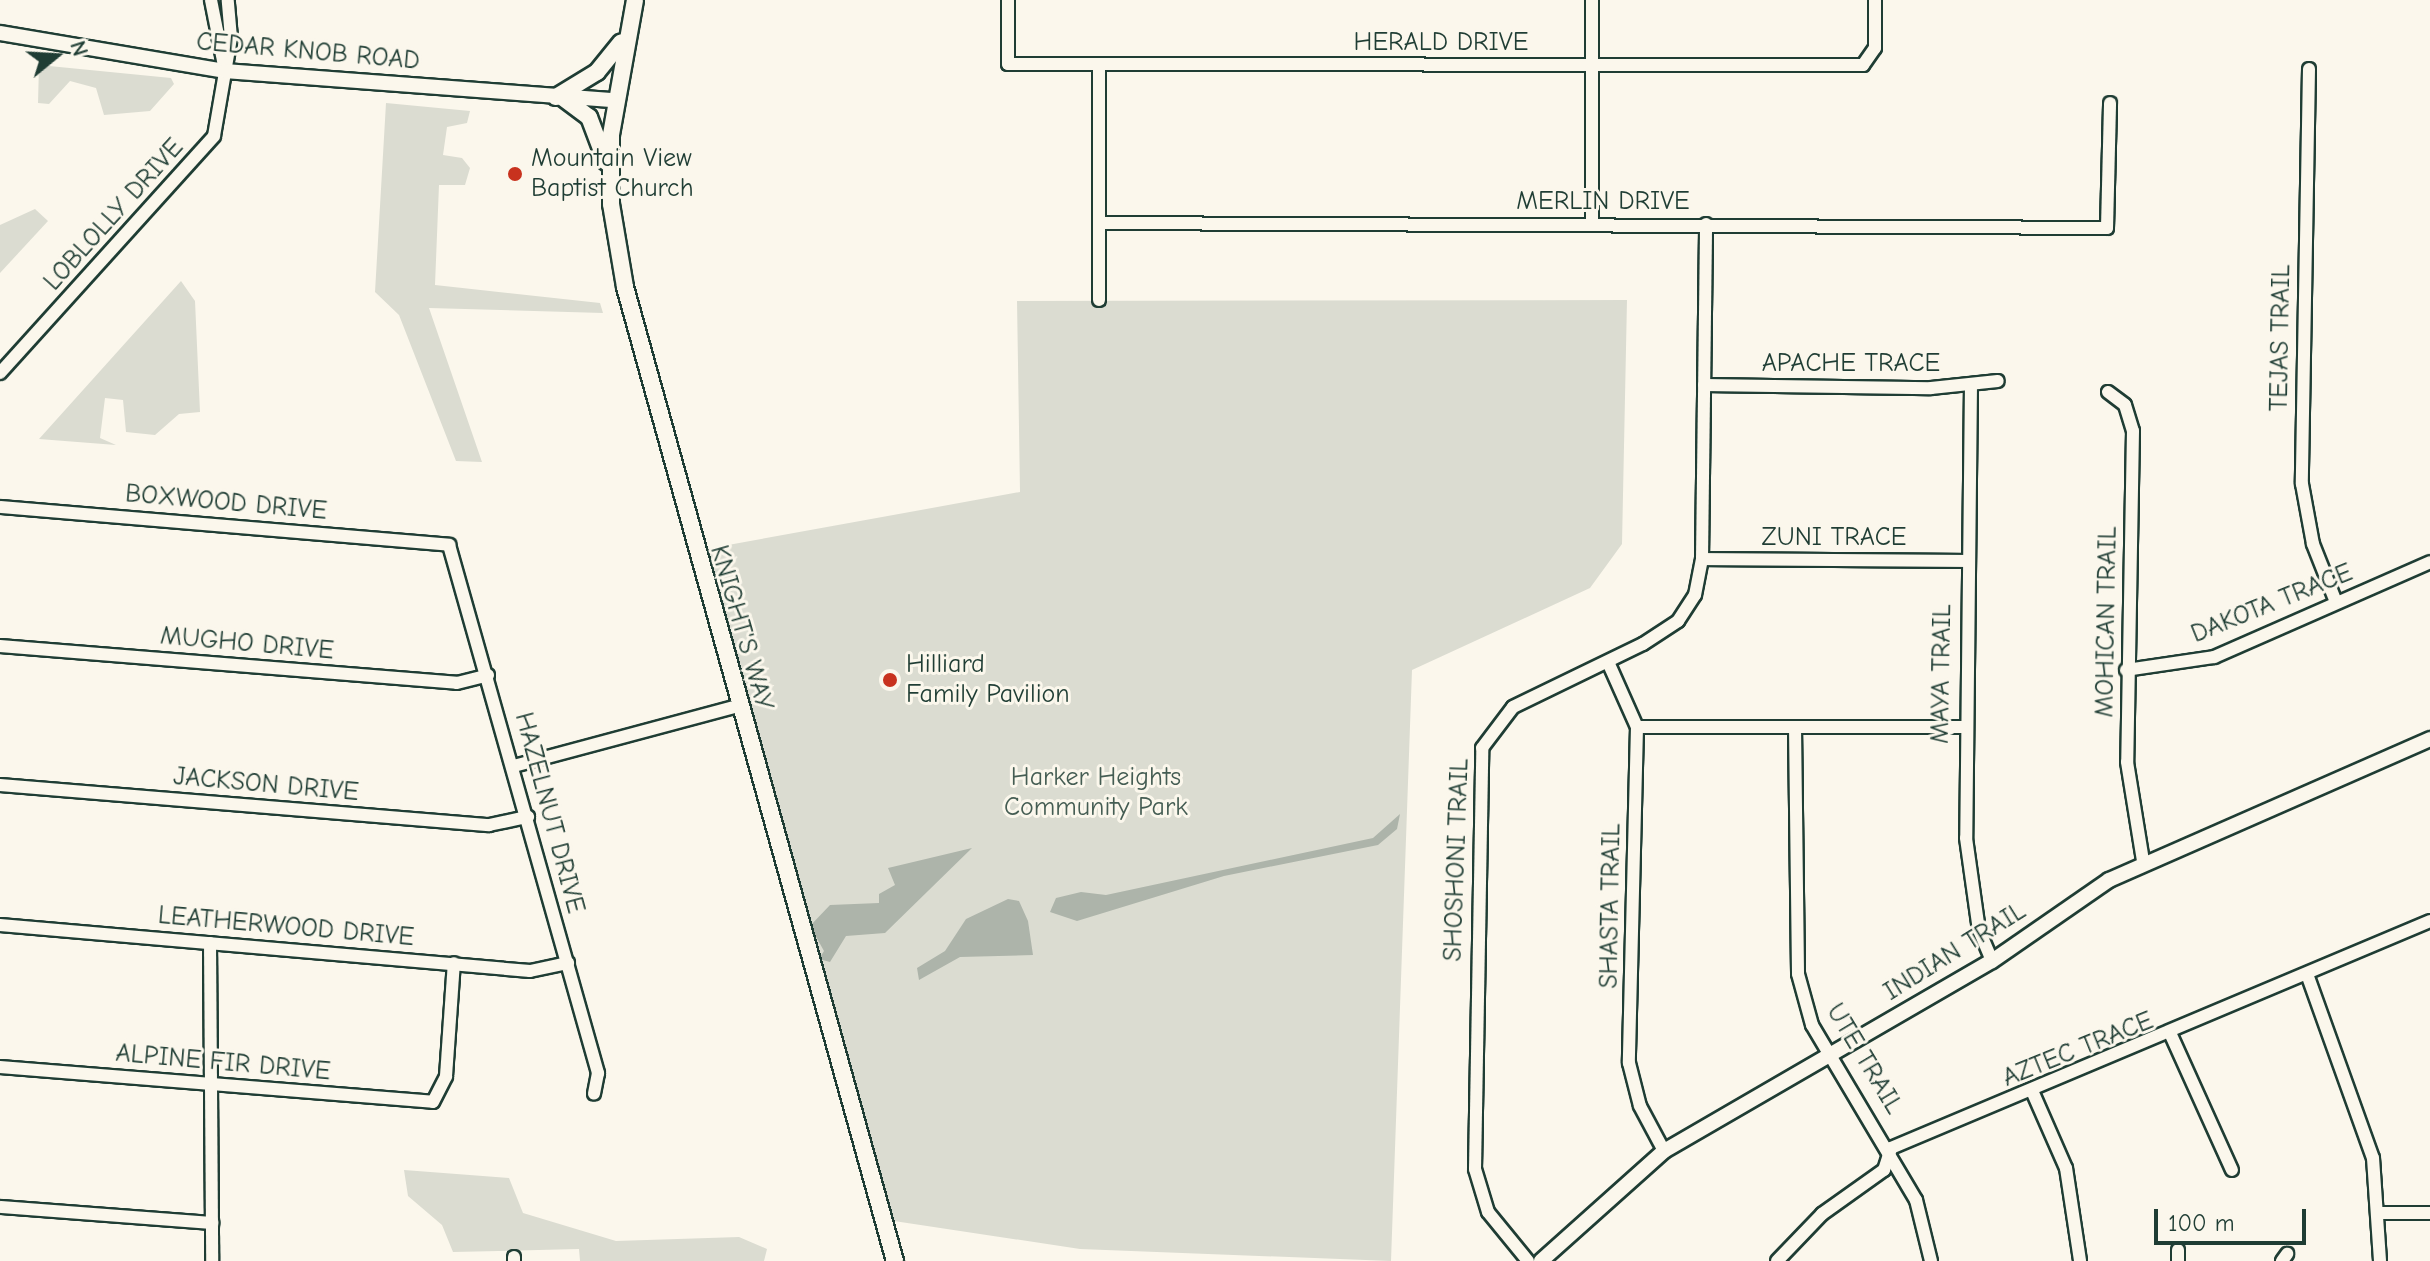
<!DOCTYPE html>
<html>
<head>
<meta charset="utf-8">
<style>
	body { margin:0 }
	#map { position:relative; width:2430px; height:1261px; overflow:hidden; background:#fbf7ec; font-family:"Comic Neue",sans-serif }
	div>[style] { position:absolute }
	[style*='--x'] { left:calc(var(--x)*1px); top:calc(var(--y)*1px); width:calc(var(--w)*1px); rotate:calc(var(--a)*1deg) }
	.green>* { inset:0; background:#dbdcd1 }
	.water>* { inset:0; background:#adb4aa }
	.roads { filter:drop-shadow(2px 0 #1f3d34) drop-shadow(-2px 0 #1f3d34) drop-shadow(0 2px #1f3d34) drop-shadow(0 -2px #1f3d34) }
	.minor>* { height:12px; margin:-6px; padding:0 6px; transform-origin:6px; border-radius:6px; background:#fbf7ec }
	.tertiary>* { height:14px; margin:-7px; padding:0 7px; transform-origin:7px; border-radius:7px; background:#fbf7ec }
	.secondary>* { height:16px; margin:-8px; padding:0 8px; transform-origin:8px; border-radius:8px; background:#fbf7ec }
	.dots>* { width:22px; height:22px; translate:-50% -50%; box-sizing:border-box; border:4px solid #fbf7ec; border-radius:50% }
	span { translate:-50% -50%; white-space:nowrap; text-align:center; line-height:1.15; -webkit-text-stroke:6px #fbf7ec; paint-order:stroke }
	.street-label { font-size:26px; color:#1f3d34 }
	.poi-label { font-size:26px; color:#1f3d34 }
	.left { translate:0 -50%; text-align:left }
	.park-label { font-size:26px; color:#455d53 }
	.north { position:absolute; left:16px; top:16px; width:80px; height:80px; -webkit-text-stroke:6px #fbf7ec; paint-order:stroke; rotate:72deg; font-size:22px; font-weight:700; line-height:32px; text-align:center; color:#1f3d34 }
	.north::after { content:''; display:block; margin:auto; width:28px; height:36px; background:#1f3d34; clip-path:polygon(50% 0,100% 100%,50% 72%,0 100%) }
	.scale { position:absolute; left:2154px; top:1209px; width:152px; height:36px; box-sizing:border-box; border:4px solid #1f3d34; border-top:0; padding-left:10px; font-size:24px; line-height:28px; white-space:nowrap; color:#1f3d34; -webkit-text-stroke:6px #fbf7ec; paint-order:stroke }
</style>
</head>
<body>
<div id="map">
	<div class="green">
		<i style="clip-path:polygon(39px 65px,171px 78px,174px 84px,150px 111px,104px 115px,96px 88px,70px 81px,49px 104px,38px 103px)"></i>
		<i style="clip-path:polygon(386px 103px,470px 111px,467px 123px,447px 127px,443px 155px,462px 158px,470px 168px,465px 185px,439px 185px,435px 285px,600px 303px,603px 313px,429px 308px,482px 462px,456px 461px,399px 315px,375px 292px)"></i>
		<i style="clip-path:polygon(35px 209px,48px 221px,0 273px,0 225px)"></i>
		<i style="clip-path:polygon(181px 281px,195px 301px,200px 412px,179px 414px,155px 435px,126px 432px,123px 400px,105px 398px,100px 438px,116px 445px,39px 439px)"></i>
		<i style="clip-path:polygon(1627px 300px,1622px 544px,1590px 588px,1412px 670px,1391px 1261px,1080px 1249px,894px 1221px,706px 549px,1020px 492px,1017px 301px)"></i>
		<i style="clip-path:polygon(404px 1170px,509px 1178px,523px 1213px,616px 1241px,739px 1237px,767px 1249px,764px 1261px,580px 1261px,579px 1249px,453px 1252px,442px 1225px,408px 1196px)"></i>
	</div>
	<div class="water">
		<i style="clip-path:polygon(1400px 814px,1397px 829px,1378px 845px,1224px 876px,1077px 921px,1050px 912px,1056px 898px,1081px 892px,1106px 895px,1373px 838px)"></i>
		<i style="clip-path:polygon(972px 848px,885px 933px,846px 936px,830px 962px,819px 959px,824px 951px,810px 926px,830px 905px,879px 903px,879px 894px,895px 885px,888px 868px)"></i>
		<i style="clip-path:polygon(1008px 899px,1019px 901px,1028px 921px,1033px 955px,960px 957px,919px 980px,917px 968px,945px 951px,966px 919px)"></i>
	</div>
	<div class="roads">
		<div class="minor">
			<i style="--x:211;--y:0;--w:72;--a:78.8"></i>
			<i style="--x:1008;--y:0;--w:64;--a:90"></i>
			<i style="--x:1008;--y:64;--w:855;--a:0.07"></i>
			<i style="--x:1863;--y:65;--w:21;--a:-55"></i>
			<i style="--x:1875;--y:48;--w:48;--a:-90"></i>
			<i style="--x:1592;--y:0;--w:224;--a:90"></i>
			<i style="--x:2309;--y:69;--w:415;--a:91"></i>
			<i style="--x:2302;--y:484;--w:61;--a:79.6"></i>
			<i style="--x:2313;--y:544;--w:62;--a:68.4"></i>
			<i style="--x:1099;--y:223;--w:1008;--a:0.28"></i>
			<i style="--x:2107;--y:228;--w:125;--a:-88.6"></i>
			<i style="--x:1099;--y:300;--w:235;--a:-90"></i>
			<i style="--x:0;--y:373;--w:319;--a:-47.9"></i>
			<i style="--x:214;--y:136;--w:99;--a:-80.2"></i>
			<i style="--x:231;--y:38;--w:38;--a:-95"></i>
			<i style="--x:1971;--y:384;--w:454;--a:90.6"></i>
			<i style="--x:1966;--y:838;--w:93;--a:82"></i>
			<i style="--x:1979;--y:930;--w:34;--a:67"></i>
			<i style="--x:1704;--y:385;--w:227;--a:0.8"></i>
			<i style="--x:1931;--y:388;--w:67;--a:-6"></i>
			<i style="--x:2108;--y:392;--w:21;--a:37"></i>
			<i style="--x:2125;--y:405;--w:27;--a:73"></i>
			<i style="--x:2133;--y:431;--w:331;--a:91"></i>
			<i style="--x:2127;--y:762;--w:100;--a:80.8"></i>
			<i style="--x:0;--y:507;--w:451;--a:4.8"></i>
			<i style="--x:449;--y:545;--w:549;--a:74.24"></i>
			<i style="--x:598;--y:1073;--w:21;--a:101"></i>
			<i style="--x:1702;--y:559;--w:263;--a:0.4"></i>
			<i style="--x:0;--y:646;--w:458;--a:4.6"></i>
			<i style="--x:457;--y:683;--w:32;--a:-14"></i>
			<i style="--x:1608;--y:662;--w:71;--a:66"></i>
			<i style="--x:1637;--y:727;--w:336;--a:91.4"></i>
			<i style="--x:1629;--y:1063;--w:44;--a:75.7"></i>
			<i style="--x:1640;--y:1106;--w:51;--a:61.9"></i>
			<i style="--x:2126;--y:670;--w:89;--a:-8.4"></i>
			<i style="--x:2214;--y:657;--w:236;--a:-23.7"></i>
			<i style="--x:1637;--y:727;--w:325;--a:0"></i>
			<i style="--x:1795;--y:727;--w:247;--a:89.3"></i>
			<i style="--x:1798;--y:974;--w:53;--a:74.6"></i>
			<i style="--x:1812;--y:1025;--w:204;--a:59.3"></i>
			<i style="--x:1916;--y:1200;--w:63;--a:76.2"></i>
			<i style="--x:514;--y:766;--w:232;--a:-15"></i>
			<i style="--x:0;--y:785;--w:491;--a:4.7"></i>
			<i style="--x:489;--y:825;--w:40;--a:-12"></i>
			<i style="--x:0;--y:925;--w:532;--a:4.96"></i>
			<i style="--x:530;--y:971;--w:39;--a:-12"></i>
			<i style="--x:210;--y:943;--w:318;--a:89.6"></i>
			<i style="--x:2307;--y:974;--w:195;--a:70.3"></i>
			<i style="--x:2373;--y:1158;--w:103;--a:86.1"></i>
			<i style="--x:2171;--y:1035;--w:148;--a:65.7"></i>
			<i style="--x:0;--y:1067;--w:434;--a:4.6"></i>
			<i style="--x:433;--y:1102;--w:29;--a:-63"></i>
			<i style="--x:446;--y:1076;--w:113;--a:-86"></i>
			<i style="--x:2033;--y:1093;--w:82;--a:66.3"></i>
			<i style="--x:2066;--y:1168;--w:94;--a:81.4"></i>
			<i style="--x:0;--y:1207;--w:213;--a:4.3"></i>
			<i style="--x:2378;--y:1213;--w:52;--a:0"></i>
			<i style="--x:514;--y:1257;--w:4;--a:90"></i>
			<i style="--x:1528;--y:1261;--w:63;--a:-129.2"></i>
			<i style="--x:1488;--y:1212;--w:45;--a:-106.8"></i>
			<i style="--x:1475;--y:1169;--w:421;--a:-89"></i>
			<i style="--x:1482;--y:748;--w:51;--a:-52.9"></i>
			<i style="--x:1513;--y:707;--w:144;--a:-25.9"></i>
			<i style="--x:1643;--y:644;--w:42;--a:-33.3"></i>
			<i style="--x:1678;--y:621;--w:31;--a:-57"></i>
			<i style="--x:1695;--y:595;--w:37;--a:-79"></i>
			<i style="--x:1702;--y:559;--w:335;--a:-89.3"></i>
			<i style="--x:1777;--y:1261;--w:65;--a:-46.2"></i>
			<i style="--x:1822;--y:1214;--w:76;--a:-35.4"></i>
			<i style="--x:1884;--y:1170;--w:23;--a:-72"></i>
			<i style="--x:1891;--y:1148;--w:585;--a:-22.84"></i>
			<i style="--x:2178;--y:1261;--w:11;--a:-90"></i>
			<i style="--x:2282;--y:1261;--w:9;--a:-54"></i>
		</div>
		<div class="tertiary">
			<i style="--x:0;--y:33;--w:228;--a:9.6"></i>
			<i style="--x:225;--y:71;--w:390;--a:4.3"></i>
			<i style="--x:1541;--y:1261;--w:165;--a:-41.8"></i>
			<i style="--x:1664;--y:1151;--w:379;--a:-30.1"></i>
			<i style="--x:1992;--y:961;--w:142;--a:-34.7"></i>
			<i style="--x:2109;--y:880;--w:351;--a:-23.7"></i>
		</div>
		<div class="secondary">
			<i style="--x:635;--y:0;--w:137;--a:100.1"></i>
			<i style="--x:611;--y:135;--w:69;--a:90"></i>
			<i style="--x:611;--y:204;--w:84;--a:80.4"></i>
			<i style="--x:625;--y:287;--w:1011;--a:74.51"></i>
			<i style="--x:556;--y:97;--w:48;--a:-31.4"></i>
			<i style="--x:597;--y:72;--w:38;--a:-51"></i>
			<i style="--x:562;--y:97;--w:34;--a:37"></i>
			<i style="--x:589;--y:117;--w:48;--a:69.3"></i>
		</div>
	</div>
	<div class="dots">
		<i style="left:515px;top:174px;background:#c8321e"></i>
		<i style="left:890px;top:680px;background:#c8321e"></i>
	</div>
	<div class="street-label">
		<span style="left:1441px;top:43px">HERALD DRIVE</span>
		<span style="left:308px;top:52px;rotate:5deg">CEDAR KNOB ROAD</span>
		<span style="left:1603px;top:202px">MERLIN DRIVE</span>
		<span style="left:114px;top:215px;rotate:-48deg">LOBLOLLY DRIVE</span>
		<span style="left:2281px;top:338px;rotate:-89deg">TEJAS TRAIL</span>
		<span style="left:1851px;top:364px">APACHE TRACE</span>
		<span style="left:226px;top:503px;rotate:5deg">BOXWOOD DRIVE</span>
		<span style="left:1834px;top:538px">ZUNI TRACE</span>
		<span style="left:2272px;top:604px;rotate:-22deg">DAKOTA TRACE</span>
		<span style="left:2107px;top:622px;rotate:-89deg">MOHICAN TRAIL</span>
		<span style="left:741px;top:628px;rotate:74deg">KNIGHT'S WAY</span>
		<span style="left:247px;top:644px;rotate:5deg">MUGHO DRIVE</span>
		<span style="left:1942px;top:674px;rotate:-89deg">MAYA TRAIL</span>
		<span style="left:266px;top:785px;rotate:5deg">JACKSON DRIVE</span>
		<span style="left:549px;top:813px;rotate:75deg">HAZELNUT DRIVE</span>
		<span style="left:1457px;top:860px;rotate:-88deg">SHOSHONI TRAIL</span>
		<span style="left:1611px;top:906px;rotate:-89deg">SHASTA TRAIL</span>
		<span style="left:286px;top:927px;rotate:5deg">LEATHERWOOD DRIVE</span>
		<span style="left:1955px;top:952px;rotate:-32deg">INDIAN TRAIL</span>
		<span style="left:2078px;top:1050px;rotate:-22deg">AZTEC TRACE</span>
		<span style="left:1864px;top:1059px;rotate:59deg">UTE TRAIL</span>
		<span style="left:223px;top:1063px;rotate:5deg">ALPINE FIR DRIVE</span>
	</div>
	<div class="poi-label">
		<span class="left" style="left:531px;top:174px">Mountain View<br>Baptist Church</span>
		<span class="left" style="left:906px;top:680px">Hilliard<br>Family Pavilion</span>
	</div>
	<div class="park-label">
		<span style="left:1096px;top:793px">Harker Heights<br>Community Park</span>
	</div>
	<div class="north">N</div>
	<div class="scale">100 m</div>
</div>
</body>
</html>
